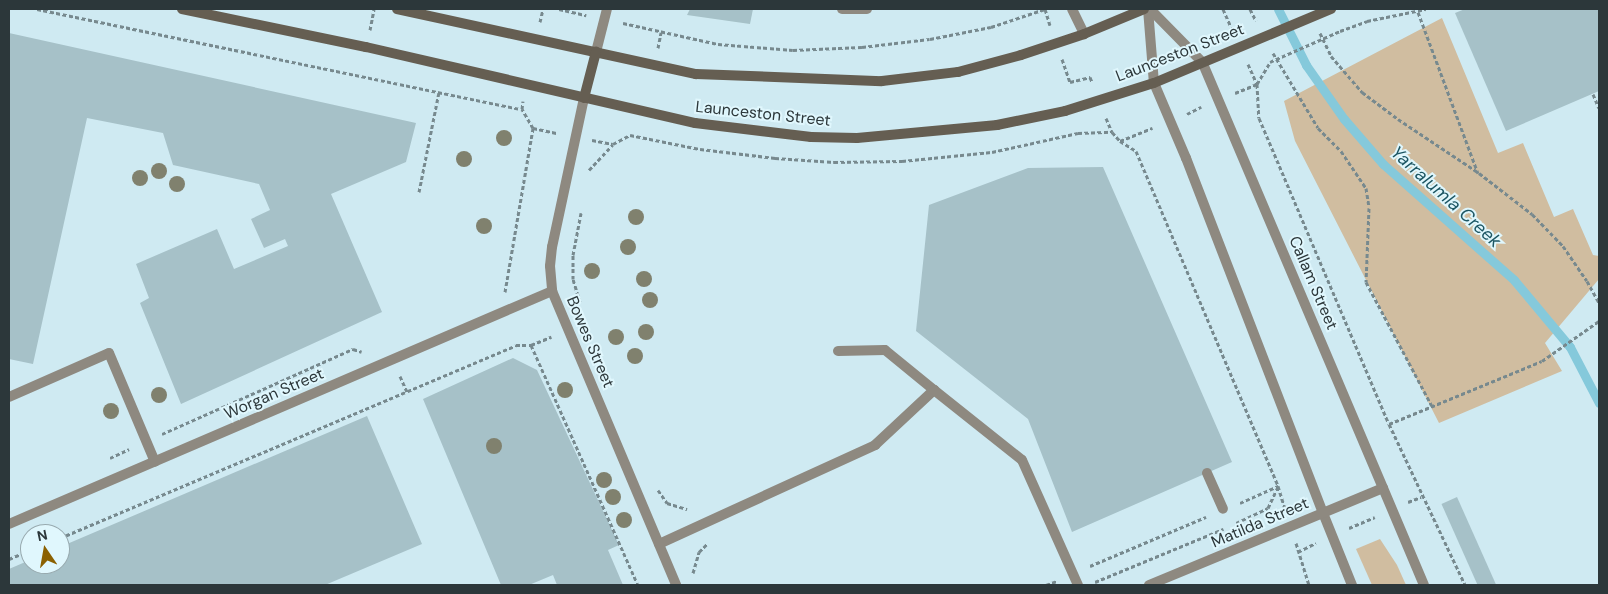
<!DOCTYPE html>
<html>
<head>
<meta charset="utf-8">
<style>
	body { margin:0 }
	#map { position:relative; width:1608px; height:594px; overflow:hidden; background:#cfeaf2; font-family:"DM Sans",sans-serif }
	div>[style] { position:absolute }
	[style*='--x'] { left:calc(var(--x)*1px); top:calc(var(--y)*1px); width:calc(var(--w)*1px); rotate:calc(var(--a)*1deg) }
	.green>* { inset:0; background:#d0bda0 }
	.stream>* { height:9px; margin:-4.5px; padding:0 4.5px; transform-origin:4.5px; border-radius:4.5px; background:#85c9db }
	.building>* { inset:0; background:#a6c1c8; transform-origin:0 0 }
	.path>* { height:3px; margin-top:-1.5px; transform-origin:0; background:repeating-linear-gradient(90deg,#77898e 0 4px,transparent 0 6.5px) }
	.service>* { height:10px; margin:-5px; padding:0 5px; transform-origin:5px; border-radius:5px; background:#8e8980 }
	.minor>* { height:10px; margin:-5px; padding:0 5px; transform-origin:5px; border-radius:5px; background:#8e8980 }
	.secondary>* { height:10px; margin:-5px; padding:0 5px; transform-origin:5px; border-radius:5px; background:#655e52 }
	.trees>* { width:16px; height:16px; margin:-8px; border-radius:50%; background:#80816e }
	span { translate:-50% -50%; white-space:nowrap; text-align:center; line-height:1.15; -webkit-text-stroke:4px #e0f7fd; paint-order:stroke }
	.street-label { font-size:16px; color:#2c373a }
	.water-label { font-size:18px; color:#1c5663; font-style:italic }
	.frame { position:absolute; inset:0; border:10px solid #2c373a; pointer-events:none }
	.north { position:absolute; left:20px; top:524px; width:50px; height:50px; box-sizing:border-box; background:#e0f7fd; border:1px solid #98aaaf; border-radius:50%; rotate:348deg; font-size:14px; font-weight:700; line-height:20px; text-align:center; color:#2c373a }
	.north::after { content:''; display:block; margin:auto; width:18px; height:22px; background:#8b6102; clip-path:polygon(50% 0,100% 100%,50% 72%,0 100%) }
</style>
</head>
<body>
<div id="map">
	<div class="green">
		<i style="clip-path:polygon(1442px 18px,1498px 153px,1523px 143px,1554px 217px,1573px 209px,1593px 255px,1599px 256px,1599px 279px,1545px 343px,1562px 371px,1439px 423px,1295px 141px,1284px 101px)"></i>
		<i style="clip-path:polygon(1380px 539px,1397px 565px,1406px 585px,1372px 585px,1356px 549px)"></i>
	</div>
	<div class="stream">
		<i style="--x:1278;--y:9;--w:63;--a:63.4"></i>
		<i style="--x:1306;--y:65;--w:66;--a:54.9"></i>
		<i style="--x:1344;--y:119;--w:60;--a:49.1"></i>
		<i style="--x:1383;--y:164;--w:175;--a:41.5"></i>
		<i style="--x:1514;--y:280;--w:87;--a:50.1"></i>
		<i style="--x:1570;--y:347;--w:63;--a:62.6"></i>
	</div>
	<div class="building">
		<i style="clip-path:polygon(690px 9px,753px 9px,750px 24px,687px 15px)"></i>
		<i style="clip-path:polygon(1465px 9px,1599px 9px,1599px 91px,1506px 131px,1455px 13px)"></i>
		<i style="clip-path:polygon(9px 33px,416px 123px,406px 162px,331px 194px,382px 312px,181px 404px,140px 303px,149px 298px,136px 264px,217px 229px,234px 269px,288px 246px,285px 239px,264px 248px,251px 219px,270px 210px,259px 184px,173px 165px,163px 133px,87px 118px,33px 364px,9px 359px)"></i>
		<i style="clip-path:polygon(1103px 167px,1232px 462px,1072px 532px,1028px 419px,916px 331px,929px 205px,1028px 168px)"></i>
		<i style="clip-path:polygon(513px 358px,537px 370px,619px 545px,608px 550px,623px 585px,557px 585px,553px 575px,529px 585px,501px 585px,423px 399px)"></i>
		<i style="clip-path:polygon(367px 416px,422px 544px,325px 585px,9px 585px,9px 569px,30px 560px,30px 564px,60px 564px,60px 547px)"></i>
		<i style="left:1457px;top:497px;width:97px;height:17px;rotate:66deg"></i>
	</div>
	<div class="path">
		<i style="--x:37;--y:9;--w:495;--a:11.7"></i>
		<i style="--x:559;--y:9;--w:28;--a:13"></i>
		<i style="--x:1045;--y:9;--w:17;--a:73"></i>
		<i style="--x:1223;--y:9;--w:24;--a:66"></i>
		<i style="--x:1250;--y:9;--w:13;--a:63"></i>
		<i style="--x:1418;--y:12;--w:172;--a:69.6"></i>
		<i style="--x:540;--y:22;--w:13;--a:-77"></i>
		<i style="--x:623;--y:23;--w:97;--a:12.5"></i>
		<i style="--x:718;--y:44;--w:75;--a:4.6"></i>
		<i style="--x:793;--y:50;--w:69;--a:-2.5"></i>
		<i style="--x:862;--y:47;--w:68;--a:-6.7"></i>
		<i style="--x:930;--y:39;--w:62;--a:-11.1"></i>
		<i style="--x:991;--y:27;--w:57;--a:-18.4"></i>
		<i style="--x:370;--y:30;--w:21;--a:-79"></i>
		<i style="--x:1320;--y:33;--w:25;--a:64"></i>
		<i style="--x:1331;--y:56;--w:48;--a:49.3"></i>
		<i style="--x:1362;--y:92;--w:45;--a:36.9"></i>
		<i style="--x:1398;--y:119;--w:97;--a:33.7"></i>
		<i style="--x:1479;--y:173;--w:67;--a:37.7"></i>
		<i style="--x:1532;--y:214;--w:45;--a:45.9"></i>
		<i style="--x:1563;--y:246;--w:42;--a:55.6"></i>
		<i style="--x:1587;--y:281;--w:25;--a:61"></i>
		<i style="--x:658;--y:48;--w:16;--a:-79"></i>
		<i style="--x:1273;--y:53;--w:87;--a:59"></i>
		<i style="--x:1318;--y:128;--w:33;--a:45"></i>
		<i style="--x:1341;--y:151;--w:45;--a:56"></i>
		<i style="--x:1366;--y:188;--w:20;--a:81"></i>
		<i style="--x:1369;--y:208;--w:74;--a:92.3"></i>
		<i style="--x:1366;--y:282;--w:140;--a:62"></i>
		<i style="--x:1062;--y:59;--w:24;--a:71"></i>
		<i style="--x:1070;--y:82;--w:21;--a:-14"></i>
		<i style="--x:1090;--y:77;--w:5;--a:68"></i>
		<i style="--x:1248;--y:64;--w:22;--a:66"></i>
		<i style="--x:1257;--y:84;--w:34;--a:87"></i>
		<i style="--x:1259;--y:118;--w:332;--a:67"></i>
		<i style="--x:1389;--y:424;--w:178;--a:64.7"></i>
		<i style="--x:1235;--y:93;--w:24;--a:-22"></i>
		<i style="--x:1257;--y:84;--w:26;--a:-59"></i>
		<i style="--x:1270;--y:62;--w:77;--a:-23.9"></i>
		<i style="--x:1340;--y:31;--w:29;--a:-20"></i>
		<i style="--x:1367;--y:21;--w:60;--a:-11.5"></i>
		<i style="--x:1593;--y:94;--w:15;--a:67"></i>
		<i style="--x:1187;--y:114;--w:16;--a:-27"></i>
		<i style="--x:1106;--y:118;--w:15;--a:67"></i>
		<i style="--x:1112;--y:132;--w:12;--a:48"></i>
		<i style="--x:1120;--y:141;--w:19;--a:32"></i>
		<i style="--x:1136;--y:151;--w:364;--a:67"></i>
		<i style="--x:1278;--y:486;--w:24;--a:73"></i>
		<i style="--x:533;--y:128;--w:25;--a:12"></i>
		<i style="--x:592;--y:140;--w:21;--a:11"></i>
		<i style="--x:1120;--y:141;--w:35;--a:-22"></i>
		<i style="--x:589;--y:170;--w:35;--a:-47"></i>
		<i style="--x:613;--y:144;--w:19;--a:-28"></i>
		<i style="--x:630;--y:135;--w:71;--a:11.3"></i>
		<i style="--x:700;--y:149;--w:76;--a:6.8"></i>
		<i style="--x:775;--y:158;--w:59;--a:3.9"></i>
		<i style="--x:834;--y:162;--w:68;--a:-0.8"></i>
		<i style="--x:902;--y:161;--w:90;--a:-5.7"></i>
		<i style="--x:992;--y:152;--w:88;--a:-12.5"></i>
		<i style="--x:1078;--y:133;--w:34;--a:-2"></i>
		<i style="--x:419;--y:192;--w:102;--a:-78.7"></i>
		<i style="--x:505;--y:292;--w:166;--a:-80.3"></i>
		<i style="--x:533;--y:128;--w:22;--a:-120"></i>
		<i style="--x:522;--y:109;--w:8;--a:-83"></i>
		<i style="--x:580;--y:302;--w:24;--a:-107"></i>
		<i style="--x:573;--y:279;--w:24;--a:-90"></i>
		<i style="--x:573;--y:255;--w:43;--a:-79.2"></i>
		<i style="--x:531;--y:345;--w:263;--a:66"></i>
		<i style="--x:400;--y:376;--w:17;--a:66"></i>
		<i style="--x:1389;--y:424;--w:165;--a:-22.4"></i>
		<i style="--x:1542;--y:361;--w:70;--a:-35.1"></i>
		<i style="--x:162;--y:434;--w:209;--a:-24"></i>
		<i style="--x:353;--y:349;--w:9;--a:18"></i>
		<i style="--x:110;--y:458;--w:21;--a:-25"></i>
		<i style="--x:658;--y:490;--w:16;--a:55"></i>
		<i style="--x:667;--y:503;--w:21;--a:17"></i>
		<i style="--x:1408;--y:502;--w:14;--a:-21"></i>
		<i style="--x:1240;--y:503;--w:42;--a:-24.1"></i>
		<i style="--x:1236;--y:523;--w:35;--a:-25"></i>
		<i style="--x:1268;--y:508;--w:23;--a:-65"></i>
		<i style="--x:1349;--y:528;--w:28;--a:-23"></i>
		<i style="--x:60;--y:538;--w:495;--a:-22.9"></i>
		<i style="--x:516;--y:345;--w:15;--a:0"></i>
		<i style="--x:531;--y:345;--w:22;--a:-22"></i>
		<i style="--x:1296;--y:543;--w:44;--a:72.8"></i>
		<i style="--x:1298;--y:552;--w:20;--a:-27"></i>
		<i style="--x:9;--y:559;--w:23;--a:-23"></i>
		<i style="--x:1090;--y:566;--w:126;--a:-22.9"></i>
		<i style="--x:693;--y:573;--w:22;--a:-74"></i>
		<i style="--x:699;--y:552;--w:11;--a:-45"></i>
		<i style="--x:1095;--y:582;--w:139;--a:-22.5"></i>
		<i style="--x:1046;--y:585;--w:12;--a:-20"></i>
	</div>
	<div class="service">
		<i style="--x:842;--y:9;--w:25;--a:0"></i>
		<i style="--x:1072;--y:9;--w:28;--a:64"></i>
		<i style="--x:1148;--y:9;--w:74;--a:85.4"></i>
		<i style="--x:1150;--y:9;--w:74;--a:45.5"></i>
		<i style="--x:596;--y:52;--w:44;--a:-75.7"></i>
		<i style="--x:838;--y:351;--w:47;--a:-1.2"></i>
		<i style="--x:885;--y:350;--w:63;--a:39.2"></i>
		<i style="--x:9;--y:397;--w:109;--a:-23.7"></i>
		<i style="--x:109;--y:353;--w:118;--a:67.1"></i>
		<i style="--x:1207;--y:473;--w:39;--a:66"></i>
		<i style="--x:1383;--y:488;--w:105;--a:67.1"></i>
		<i style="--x:1323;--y:513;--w:78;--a:68.1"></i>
		<i style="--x:659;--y:544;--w:238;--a:-24.6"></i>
		<i style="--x:875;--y:445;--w:81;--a:-43"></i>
		<i style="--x:934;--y:390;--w:112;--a:38.5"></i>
		<i style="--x:1022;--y:460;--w:137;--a:65.9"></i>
	</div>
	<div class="minor">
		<i style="--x:1154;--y:83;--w:82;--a:66.9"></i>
		<i style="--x:1186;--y:158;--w:381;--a:68.9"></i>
		<i style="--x:584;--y:98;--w:152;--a:102.1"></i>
		<i style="--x:552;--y:247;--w:19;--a:96"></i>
		<i style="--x:550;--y:266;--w:25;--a:85"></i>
		<i style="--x:552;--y:291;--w:319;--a:67.1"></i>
		<i style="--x:9;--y:524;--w:591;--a:-23.22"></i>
		<i style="--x:1149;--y:585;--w:253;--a:-22.5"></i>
		<i style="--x:1383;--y:488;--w:463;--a:-113"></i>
	</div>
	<div class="secondary">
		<i style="--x:182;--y:9;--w:188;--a:11.7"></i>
		<i style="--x:366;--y:47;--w:338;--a:13"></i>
		<i style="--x:695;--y:123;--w:117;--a:6.9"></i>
		<i style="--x:811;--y:137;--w:46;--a:1.2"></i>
		<i style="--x:857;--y:138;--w:141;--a:-5.3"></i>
		<i style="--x:997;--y:125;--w:69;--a:-11.6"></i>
		<i style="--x:1065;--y:111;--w:93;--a:-17.5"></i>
		<i style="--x:1154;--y:83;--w:192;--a:-22.7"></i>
		<i style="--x:397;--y:9;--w:306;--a:12.3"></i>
		<i style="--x:696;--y:74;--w:186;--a:2.2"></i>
		<i style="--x:882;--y:81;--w:77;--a:-6.8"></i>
		<i style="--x:958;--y:72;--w:65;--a:-15.1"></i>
		<i style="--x:1021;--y:55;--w:66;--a:-18.4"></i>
		<i style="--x:1084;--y:34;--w:65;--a:-22.6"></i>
		<i style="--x:584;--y:98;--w:48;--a:-75.4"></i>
	</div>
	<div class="trees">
		<i style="left:504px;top:138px"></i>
		<i style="left:464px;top:159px"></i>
		<i style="left:159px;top:171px"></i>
		<i style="left:140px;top:178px"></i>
		<i style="left:177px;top:184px"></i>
		<i style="left:636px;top:217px"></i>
		<i style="left:484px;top:226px"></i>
		<i style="left:628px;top:247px"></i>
		<i style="left:592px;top:271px"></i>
		<i style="left:644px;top:279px"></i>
		<i style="left:650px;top:300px"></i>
		<i style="left:646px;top:332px"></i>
		<i style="left:616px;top:337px"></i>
		<i style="left:635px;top:356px"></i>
		<i style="left:565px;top:390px"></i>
		<i style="left:159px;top:395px"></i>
		<i style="left:111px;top:411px"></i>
		<i style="left:494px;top:446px"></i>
		<i style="left:604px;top:480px"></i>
		<i style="left:613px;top:497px"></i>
		<i style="left:624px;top:520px"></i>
	</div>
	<div class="street-label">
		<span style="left:1180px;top:53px;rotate:-21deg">Launceston Street</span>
		<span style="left:763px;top:114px;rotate:6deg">Launceston Street</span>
		<span style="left:1313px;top:283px;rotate:67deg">Callam Street</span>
		<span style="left:590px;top:342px;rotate:67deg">Bowes Street</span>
		<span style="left:274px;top:394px;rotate:-23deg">Worgan Street</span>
		<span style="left:1260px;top:523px;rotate:-23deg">Matilda Street</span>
	</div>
	<div class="water-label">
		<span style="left:1446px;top:197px;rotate:42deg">Yarralumla Creek</span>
	</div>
	<div class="frame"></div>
	<div class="north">N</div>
</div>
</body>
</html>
